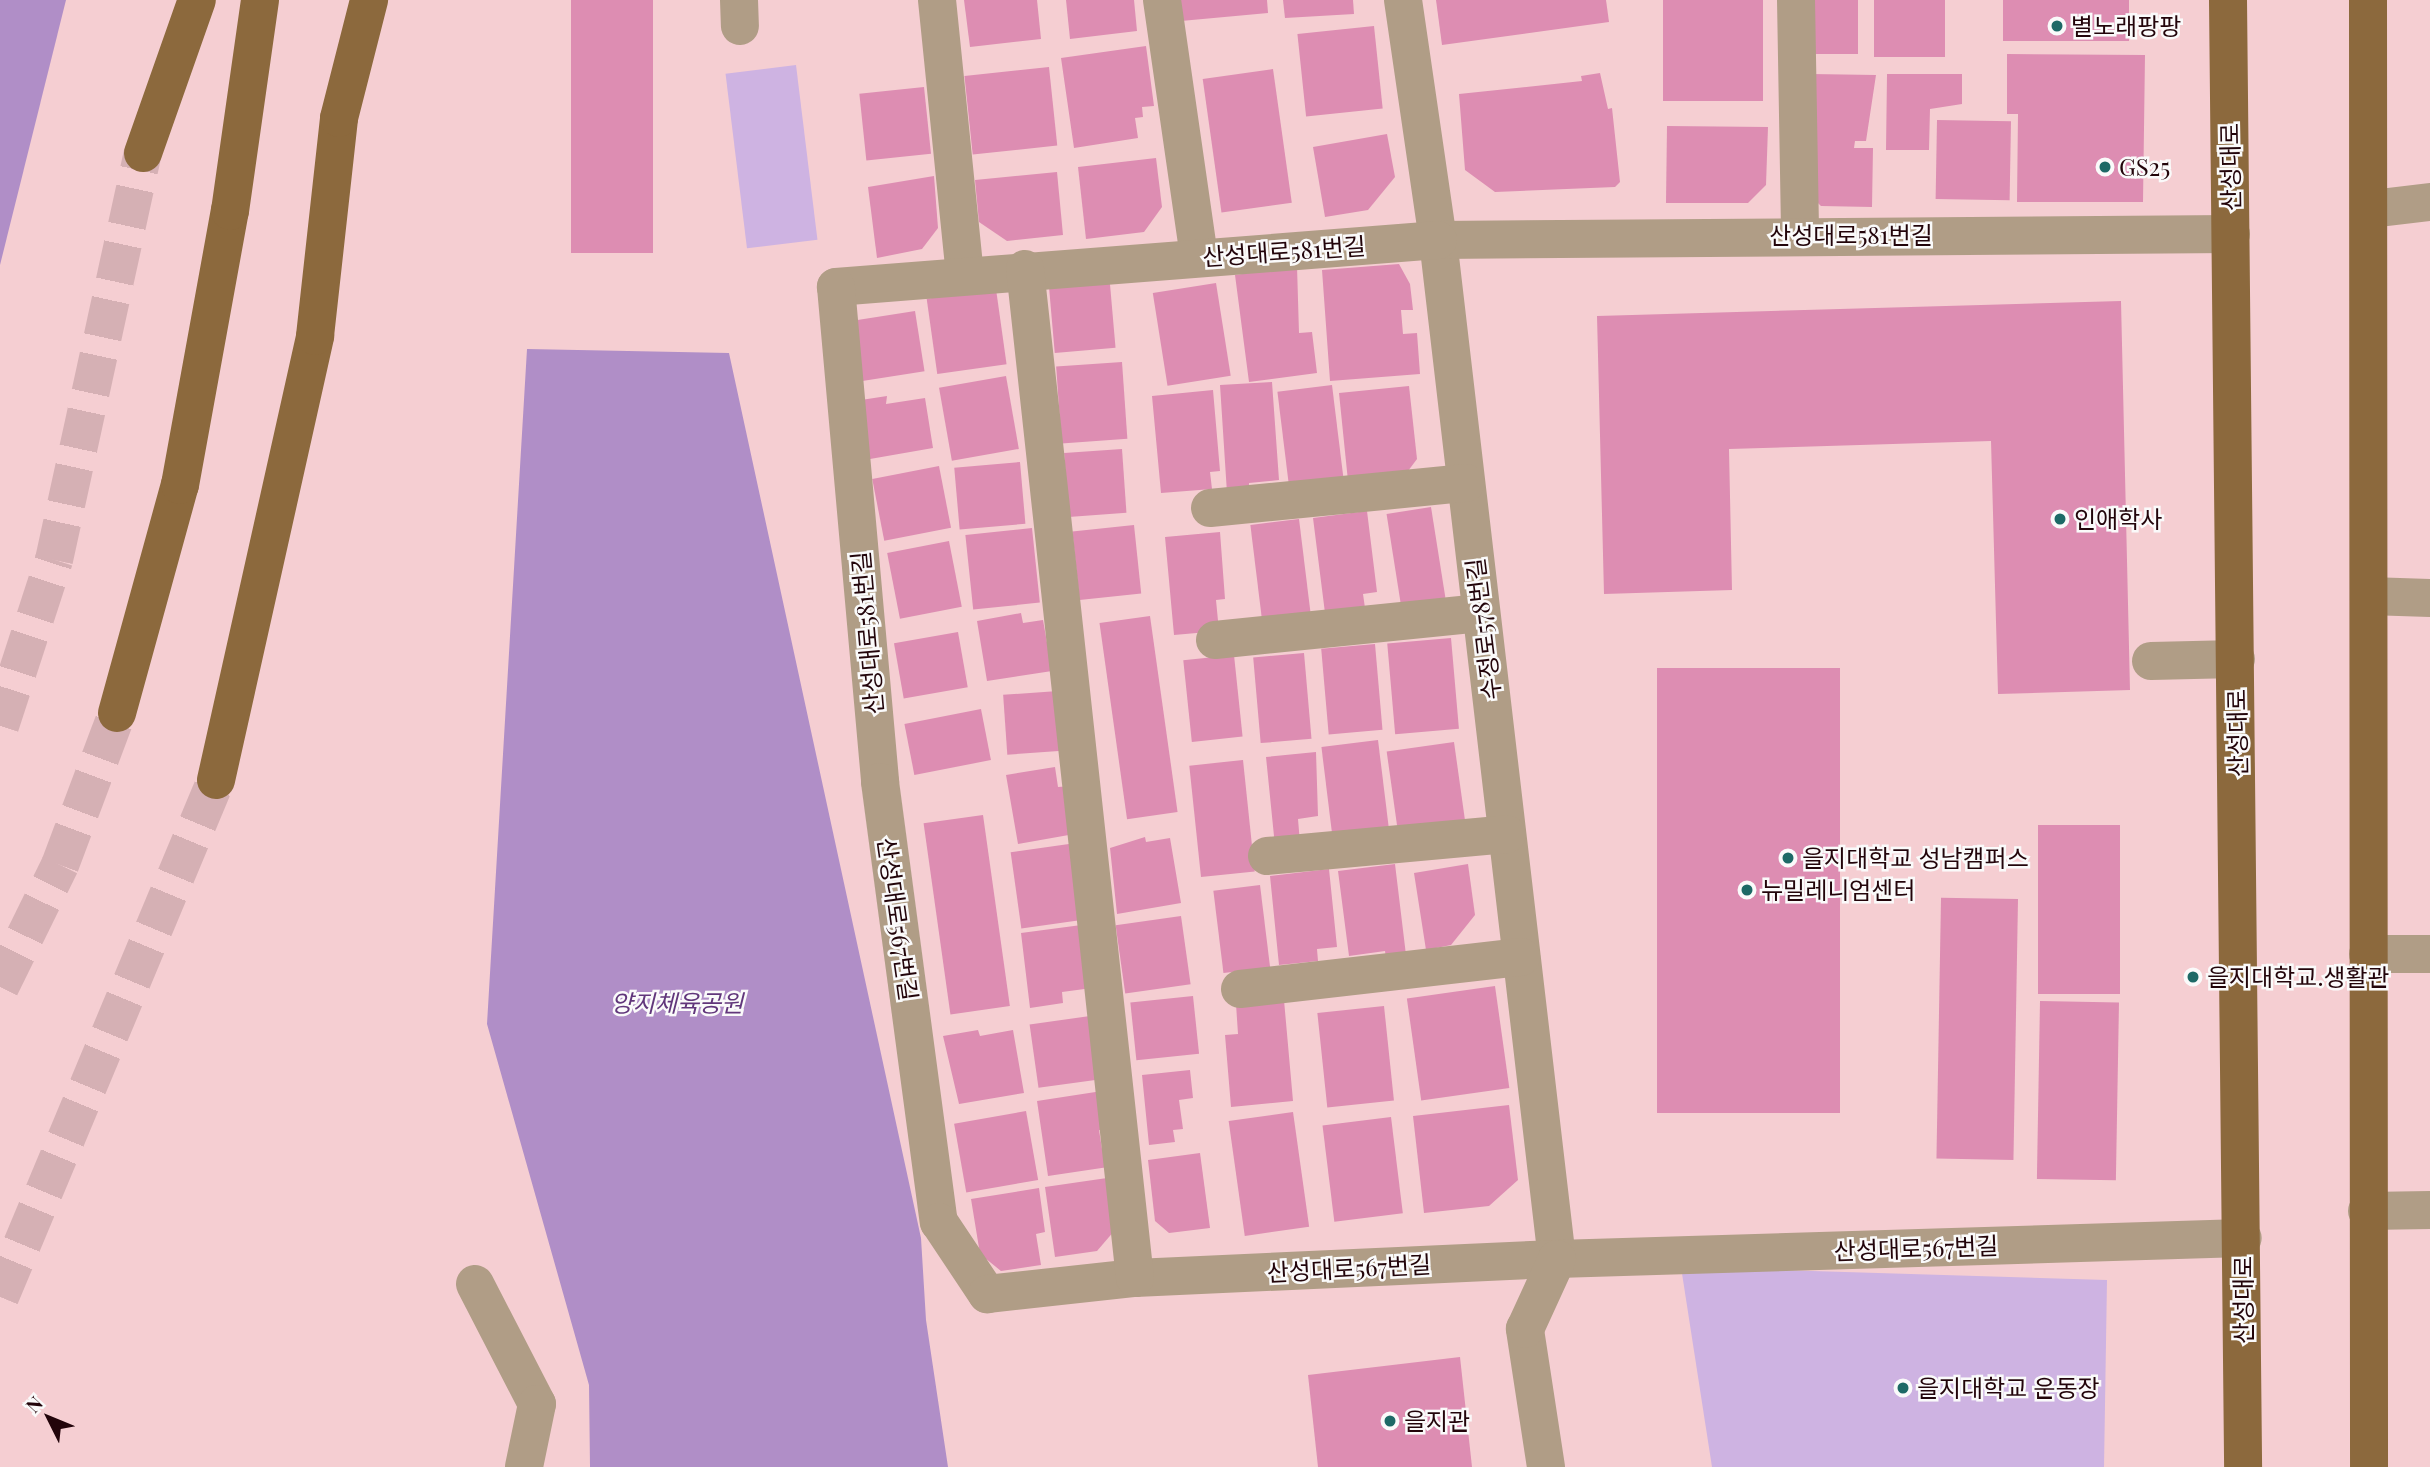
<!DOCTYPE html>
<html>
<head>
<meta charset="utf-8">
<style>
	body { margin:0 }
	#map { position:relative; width:2430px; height:1467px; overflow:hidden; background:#f5ced2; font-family:"Playfair Display","Noto Sans KR",serif }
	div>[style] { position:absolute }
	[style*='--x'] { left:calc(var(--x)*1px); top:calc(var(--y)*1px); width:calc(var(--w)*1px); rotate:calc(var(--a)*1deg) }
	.green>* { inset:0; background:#ceb3e2; transform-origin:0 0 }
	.forest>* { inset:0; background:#b08ec7 }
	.building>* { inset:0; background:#dd8db2; transform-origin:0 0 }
	.major-tunnel>* { height:38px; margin-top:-19px; transform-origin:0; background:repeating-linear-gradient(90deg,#d5b0b4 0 38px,transparent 0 57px) }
	.minor>* { height:38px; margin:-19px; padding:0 19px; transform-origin:19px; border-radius:19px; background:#b09d86 }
	.major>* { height:38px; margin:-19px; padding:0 19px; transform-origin:19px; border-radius:19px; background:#8c693d }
	.dots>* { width:19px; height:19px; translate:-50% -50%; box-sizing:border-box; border:4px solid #fafafa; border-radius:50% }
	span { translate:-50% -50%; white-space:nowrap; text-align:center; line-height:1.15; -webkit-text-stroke:5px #fafafa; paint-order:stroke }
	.poi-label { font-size:24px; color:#22040a }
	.left { translate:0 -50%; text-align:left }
	.street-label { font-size:24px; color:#22040a }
	.park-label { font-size:24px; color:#61367b; font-style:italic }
	.north { position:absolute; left:14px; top:1383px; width:70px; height:70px; -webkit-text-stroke:5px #fafafa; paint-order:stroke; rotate:313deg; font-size:19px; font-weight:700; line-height:28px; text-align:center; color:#22040a }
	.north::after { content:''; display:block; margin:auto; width:24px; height:32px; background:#22040a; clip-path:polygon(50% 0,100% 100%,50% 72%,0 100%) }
</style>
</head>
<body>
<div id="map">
	<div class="green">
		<i style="left:796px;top:65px;width:176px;height:71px;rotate:83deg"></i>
		<i style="clip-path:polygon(1681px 1267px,2107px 1280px,2104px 1467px,1712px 1467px)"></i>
	</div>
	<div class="forest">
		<i style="clip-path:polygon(0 0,66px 0,0 265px)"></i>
		<i style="clip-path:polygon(527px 349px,729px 353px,921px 1238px,926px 1320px,948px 1467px,590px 1467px,589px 1385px,487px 1024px)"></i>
	</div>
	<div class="building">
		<i style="left:571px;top:0;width:82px;height:253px"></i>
		<i style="clip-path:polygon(964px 0,1037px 0,1041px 39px,970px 47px)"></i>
		<i style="clip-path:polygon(1066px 0,1134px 0,1137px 31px,1070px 39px)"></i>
		<i style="clip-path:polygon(1179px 0,1267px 0,1268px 13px,1181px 21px)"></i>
		<i style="clip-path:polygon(1283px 0,1353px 0,1354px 14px,1285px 18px)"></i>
		<i style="clip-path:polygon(1436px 0,1606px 0,1609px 22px,1442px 45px)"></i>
		<i style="left:1663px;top:0;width:100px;height:101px"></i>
		<i style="left:1805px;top:0;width:53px;height:54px"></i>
		<i style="left:1874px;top:0;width:71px;height:57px"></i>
		<i style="left:2003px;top:0;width:126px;height:41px"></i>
		<i style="left:1374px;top:26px;width:83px;height:77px;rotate:84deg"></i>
		<i style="clip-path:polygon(1146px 46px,1154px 106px,1142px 107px,1143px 117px,1135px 118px,1138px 138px,1074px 148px,1061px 58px)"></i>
		<i style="clip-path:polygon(2007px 54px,2145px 55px,2143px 202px,2017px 202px,2018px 114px,2007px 114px)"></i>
		<i style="left:1049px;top:67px;width:79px;height:85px;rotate:84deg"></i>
		<i style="left:1273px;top:69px;width:135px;height:71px;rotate:82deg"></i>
		<i style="clip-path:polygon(1600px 73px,1608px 109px,1612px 108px,1620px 182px,1615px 187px,1495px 192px,1465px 170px,1459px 94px,1582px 81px,1581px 76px)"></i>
		<i style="clip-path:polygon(1811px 74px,1876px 75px,1866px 141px,1855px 141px,1854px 148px,1873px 148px,1872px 207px,1821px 206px,1808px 193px)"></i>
		<i style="clip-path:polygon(1887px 74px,1962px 74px,1962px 104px,1930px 109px,1929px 150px,1886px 150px)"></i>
		<i style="left:924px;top:87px;width:67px;height:65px;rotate:84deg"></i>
		<i style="left:1937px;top:120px;width:74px;height:79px;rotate:1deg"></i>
		<i style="clip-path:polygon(1667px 126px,1768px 127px,1766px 185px,1748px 203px,1666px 203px)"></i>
		<i style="clip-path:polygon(1387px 134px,1395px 177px,1368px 210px,1325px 217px,1313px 147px)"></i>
		<i style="clip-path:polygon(1156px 158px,1162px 207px,1144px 232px,1086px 239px,1078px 167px)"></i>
		<i style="clip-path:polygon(1057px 172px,1063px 235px,1007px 241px,979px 222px,975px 180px)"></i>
		<i style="clip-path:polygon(934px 176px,938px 228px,922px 249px,877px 258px,868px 187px)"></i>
		<i style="clip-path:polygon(1399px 264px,1410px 284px,1413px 310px,1401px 310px,1403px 334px,1417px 333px,1420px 374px,1330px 381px,1322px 270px)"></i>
		<i style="clip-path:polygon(1297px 266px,1299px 333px,1312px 332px,1317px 373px,1249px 382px,1235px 275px)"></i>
		<i style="left:1109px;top:273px;width:75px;height:61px;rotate:85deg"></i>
		<i style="left:1216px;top:283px;width:94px;height:64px;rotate:81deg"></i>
		<i style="left:996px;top:289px;width:76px;height:70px;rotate:82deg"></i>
		<i style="clip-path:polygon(2121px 301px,2130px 690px,1998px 694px,1991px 441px,1729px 449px,1732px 590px,1604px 594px,1597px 316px)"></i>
		<i style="left:915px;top:311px;width:61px;height:63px;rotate:81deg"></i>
		<i style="left:1122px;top:362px;width:77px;height:66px;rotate:86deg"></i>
		<i style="left:1006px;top:376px;width:74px;height:68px;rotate:80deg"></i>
		<i style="clip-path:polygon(1272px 382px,1279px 480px,1249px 483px,1249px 491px,1227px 493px,1220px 385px)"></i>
		<i style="left:1332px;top:385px;width:95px;height:55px;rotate:83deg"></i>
		<i style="clip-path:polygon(1409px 386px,1417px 459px,1405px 475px,1348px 481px,1339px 393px)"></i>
		<i style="clip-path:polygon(1213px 390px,1220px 471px,1210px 472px,1212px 489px,1161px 493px,1152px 396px)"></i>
		<i style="clip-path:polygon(887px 396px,886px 404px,925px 398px,933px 448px,870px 459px,861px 400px)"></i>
		<i style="left:1122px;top:449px;width:64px;height:58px;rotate:86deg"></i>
		<i style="left:1020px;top:462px;width:62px;height:66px;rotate:85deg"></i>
		<i style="left:939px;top:466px;width:63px;height:68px;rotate:79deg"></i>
		<i style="left:1431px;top:507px;width:92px;height:45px;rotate:81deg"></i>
		<i style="clip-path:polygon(1367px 511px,1377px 592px,1363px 594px,1365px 608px,1325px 613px,1313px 518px)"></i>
		<i style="left:1299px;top:519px;width:101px;height:49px;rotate:83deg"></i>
		<i style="left:1134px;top:525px;width:69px;height:62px;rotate:84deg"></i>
		<i style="left:1032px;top:528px;width:75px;height:67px;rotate:84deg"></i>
		<i style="clip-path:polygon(1220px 532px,1225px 599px,1216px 600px,1219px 631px,1174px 635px,1165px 537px)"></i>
		<i style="left:949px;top:541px;width:67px;height:63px;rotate:79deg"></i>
		<i style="clip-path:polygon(1021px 613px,1023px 623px,1043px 620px,1052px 671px,987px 681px,977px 621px)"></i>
		<i style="left:1150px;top:616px;width:198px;height:51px;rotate:82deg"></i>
		<i style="left:958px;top:632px;width:56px;height:65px;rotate:80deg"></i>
		<i style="left:1451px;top:638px;width:91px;height:64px;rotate:85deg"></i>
		<i style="left:1375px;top:644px;width:86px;height:54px;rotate:85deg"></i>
		<i style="left:1304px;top:653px;width:86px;height:51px;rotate:85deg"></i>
		<i style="left:1234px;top:655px;width:82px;height:51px;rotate:84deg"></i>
		<i style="left:1657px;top:668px;width:183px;height:445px"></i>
		<i style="left:1058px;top:691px;width:60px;height:55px;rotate:86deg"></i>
		<i style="left:981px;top:709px;width:52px;height:78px;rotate:79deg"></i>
		<i style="left:1378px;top:740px;width:95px;height:57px;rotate:83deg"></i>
		<i style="left:1454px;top:742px;width:84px;height:68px;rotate:82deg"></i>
		<i style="clip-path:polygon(1316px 752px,1318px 816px,1298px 819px,1300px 843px,1275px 846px,1266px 757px)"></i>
		<i style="left:1243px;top:760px;width:112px;height:54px;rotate:84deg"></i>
		<i style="clip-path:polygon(1055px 767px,1058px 787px,1072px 786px,1080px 833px,1018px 844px,1006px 775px)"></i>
		<i style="left:983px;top:815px;width:193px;height:60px;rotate:82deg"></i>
		<i style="left:2120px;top:825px;width:169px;height:82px;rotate:90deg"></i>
		<i style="clip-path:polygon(1145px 837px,1146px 842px,1170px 838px,1181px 903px,1117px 914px,1110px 848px)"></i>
		<i style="left:1076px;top:843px;width:77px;height:66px;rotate:82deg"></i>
		<i style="clip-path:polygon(1395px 864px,1406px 955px,1386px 958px,1385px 951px,1349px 956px,1338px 871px)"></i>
		<i style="clip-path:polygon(1468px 864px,1475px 915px,1451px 945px,1426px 950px,1414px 873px)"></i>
		<i style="clip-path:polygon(1329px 869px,1337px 947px,1317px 949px,1318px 961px,1279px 965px,1270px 876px)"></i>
		<i style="left:1260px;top:885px;width:83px;height:47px;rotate:83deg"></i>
		<i style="left:2018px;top:899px;width:261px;height:77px;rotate:91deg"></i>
		<i style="left:1181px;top:916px;width:69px;height:66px;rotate:82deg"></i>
		<i style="clip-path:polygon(1089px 924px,1092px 988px,1062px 992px,1063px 1003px,1030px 1008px,1021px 933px)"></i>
		<i style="left:1495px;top:986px;width:103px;height:89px;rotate:82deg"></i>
		<i style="left:1193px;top:996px;width:58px;height:63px;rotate:84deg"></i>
		<i style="clip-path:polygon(1284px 1000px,1293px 1101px,1231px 1107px,1225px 1035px,1238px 1034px,1236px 1004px)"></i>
		<i style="left:2040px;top:1001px;width:79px;height:178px;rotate:1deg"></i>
		<i style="left:1384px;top:1006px;width:95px;height:67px;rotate:84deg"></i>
		<i style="left:1090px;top:1016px;width:64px;height:61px;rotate:82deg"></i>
		<i style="clip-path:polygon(978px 1030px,980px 1036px,1013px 1030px,1024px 1093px,959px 1104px,943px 1036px)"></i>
		<i style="clip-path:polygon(1190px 1070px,1193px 1098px,1179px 1100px,1183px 1129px,1173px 1130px,1175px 1142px,1149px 1145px,1142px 1075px)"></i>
		<i style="clip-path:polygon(1102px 1091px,1108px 1131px,1099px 1130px,1102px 1149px,1115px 1166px,1048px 1176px,1037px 1101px)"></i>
		<i style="clip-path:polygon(1509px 1105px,1518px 1180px,1489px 1206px,1424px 1213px,1413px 1116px)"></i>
		<i style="left:1026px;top:1111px;width:70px;height:73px;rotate:80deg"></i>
		<i style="left:1293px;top:1112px;width:116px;height:65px;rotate:82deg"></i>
		<i style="left:1391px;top:1117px;width:97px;height:69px;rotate:83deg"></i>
		<i style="clip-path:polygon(1200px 1153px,1210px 1228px,1169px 1233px,1155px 1221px,1148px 1160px)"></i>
		<i style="clip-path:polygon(1107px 1178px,1115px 1230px,1097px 1251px,1055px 1257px,1045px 1187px)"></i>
		<i style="clip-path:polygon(1039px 1188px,1045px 1232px,1036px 1234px,1041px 1265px,1001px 1271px,980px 1254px,971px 1199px)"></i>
		<i style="clip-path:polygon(1460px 1357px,1472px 1467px,1318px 1467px,1308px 1375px)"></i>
	</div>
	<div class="major-tunnel">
		<i style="--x:0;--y:726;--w:175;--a:-72"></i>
		<i style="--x:54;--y:560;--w:417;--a:-77.7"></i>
		<i style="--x:0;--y:987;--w:136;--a:-63.8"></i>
		<i style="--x:60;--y:865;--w:162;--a:-69.4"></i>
		<i style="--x:0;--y:1297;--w:560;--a:-67.33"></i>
	</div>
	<div class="minor">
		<i style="--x:739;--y:0;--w:26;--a:88"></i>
		<i style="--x:937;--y:0;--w:275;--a:84.2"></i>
		<i style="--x:1162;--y:0;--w:260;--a:81.8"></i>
		<i style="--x:1403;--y:0;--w:243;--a:81.7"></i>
		<i style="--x:1438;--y:240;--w:1026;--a:83.34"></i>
		<i style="--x:1796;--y:0;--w:234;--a:89"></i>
		<i style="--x:2371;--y:209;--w:59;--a:-6.8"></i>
		<i style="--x:2231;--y:234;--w:793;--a:179.57"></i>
		<i style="--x:1438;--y:240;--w:604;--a:175.54"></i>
		<i style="--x:836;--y:287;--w:497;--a:84.9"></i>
		<i style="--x:880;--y:782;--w:444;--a:82.4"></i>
		<i style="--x:939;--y:1222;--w:87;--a:56.3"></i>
		<i style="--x:987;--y:1294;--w:149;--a:-6.2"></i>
		<i style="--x:1135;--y:1278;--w:422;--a:-2.6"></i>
		<i style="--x:1557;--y:1259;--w:686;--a:-1.75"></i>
		<i style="--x:1025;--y:269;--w:1015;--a:83.78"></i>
		<i style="--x:1210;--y:508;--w:257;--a:-5.6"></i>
		<i style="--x:2369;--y:596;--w:61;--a:1.9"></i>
		<i style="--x:1215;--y:640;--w:267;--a:-5.8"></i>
		<i style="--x:2151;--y:661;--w:85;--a:-1.3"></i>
		<i style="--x:1267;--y:856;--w:241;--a:-5.2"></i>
		<i style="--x:2368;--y:954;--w:62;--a:0"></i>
		<i style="--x:1240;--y:989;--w:283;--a:-6.5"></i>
		<i style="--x:2367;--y:1211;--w:63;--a:-0.9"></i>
		<i style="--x:475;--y:1284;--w:135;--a:62.7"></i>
		<i style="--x:537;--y:1404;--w:64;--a:101.7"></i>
		<i style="--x:1546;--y:1467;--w:140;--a:-98.7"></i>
		<i style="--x:1525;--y:1329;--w:77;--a:-65.4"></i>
	</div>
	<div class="major">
		<i style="--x:2228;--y:0;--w:1467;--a:89.41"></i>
		<i style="--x:2368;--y:0;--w:1467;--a:89.96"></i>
		<i style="--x:143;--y:153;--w:162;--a:-70.6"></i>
		<i style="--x:117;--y:713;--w:237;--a:-74.6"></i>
		<i style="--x:180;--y:485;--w:279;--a:-79.7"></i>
		<i style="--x:230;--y:211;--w:213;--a:-81.9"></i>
		<i style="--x:216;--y:780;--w:455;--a:-77.4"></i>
		<i style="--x:315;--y:336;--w:219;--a:-83.7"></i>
		<i style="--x:339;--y:118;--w:122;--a:-75.7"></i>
	</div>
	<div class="dots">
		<i style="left:2057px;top:26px;background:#1d6966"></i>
		<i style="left:2105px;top:167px;background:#1d6966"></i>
		<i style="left:2060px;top:519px;background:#1d6966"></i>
		<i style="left:1788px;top:858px;background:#1d6966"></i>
		<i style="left:1747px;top:890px;background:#1d6966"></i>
		<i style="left:2193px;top:977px;background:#1d6966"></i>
		<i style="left:1903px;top:1388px;background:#1d6966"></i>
		<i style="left:1390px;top:1421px;background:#1d6966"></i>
	</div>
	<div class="poi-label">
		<span class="left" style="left:2071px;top:26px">별노래팡팡</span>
		<span class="left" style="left:2119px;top:167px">GS25</span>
		<span class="left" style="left:2074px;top:519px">인애학사</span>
		<span class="left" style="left:1802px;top:858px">을지대학교 성남캠퍼스</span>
		<span class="left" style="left:1761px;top:890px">뉴밀레니엄센터</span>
		<span class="left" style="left:2207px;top:977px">을지대학교.생활관</span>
		<span class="left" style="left:1917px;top:1388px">을지대학교 운동장</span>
		<span class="left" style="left:1404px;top:1421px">을지관</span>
	</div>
	<div class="street-label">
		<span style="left:2230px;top:167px;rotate:-91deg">산성대로</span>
		<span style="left:1851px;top:235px">산성대로581번길</span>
		<span style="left:1284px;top:251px;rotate:-4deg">산성대로581번길</span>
		<span style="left:1483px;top:629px;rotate:-97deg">수정로578번길</span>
		<span style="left:867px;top:633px;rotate:-95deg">산성대로581번길</span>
		<span style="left:2237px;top:733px;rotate:-91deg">산성대로</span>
		<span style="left:898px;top:919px;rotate:82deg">산성대로567번길</span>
		<span style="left:1916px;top:1248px;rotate:-2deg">산성대로567번길</span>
		<span style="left:1349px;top:1268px;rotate:-3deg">산성대로567번길</span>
		<span style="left:2243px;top:1300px;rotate:-90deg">산성대로</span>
	</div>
	<div class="park-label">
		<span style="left:677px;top:1003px">양지체육공원</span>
	</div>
	<div class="north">N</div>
</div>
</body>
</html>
